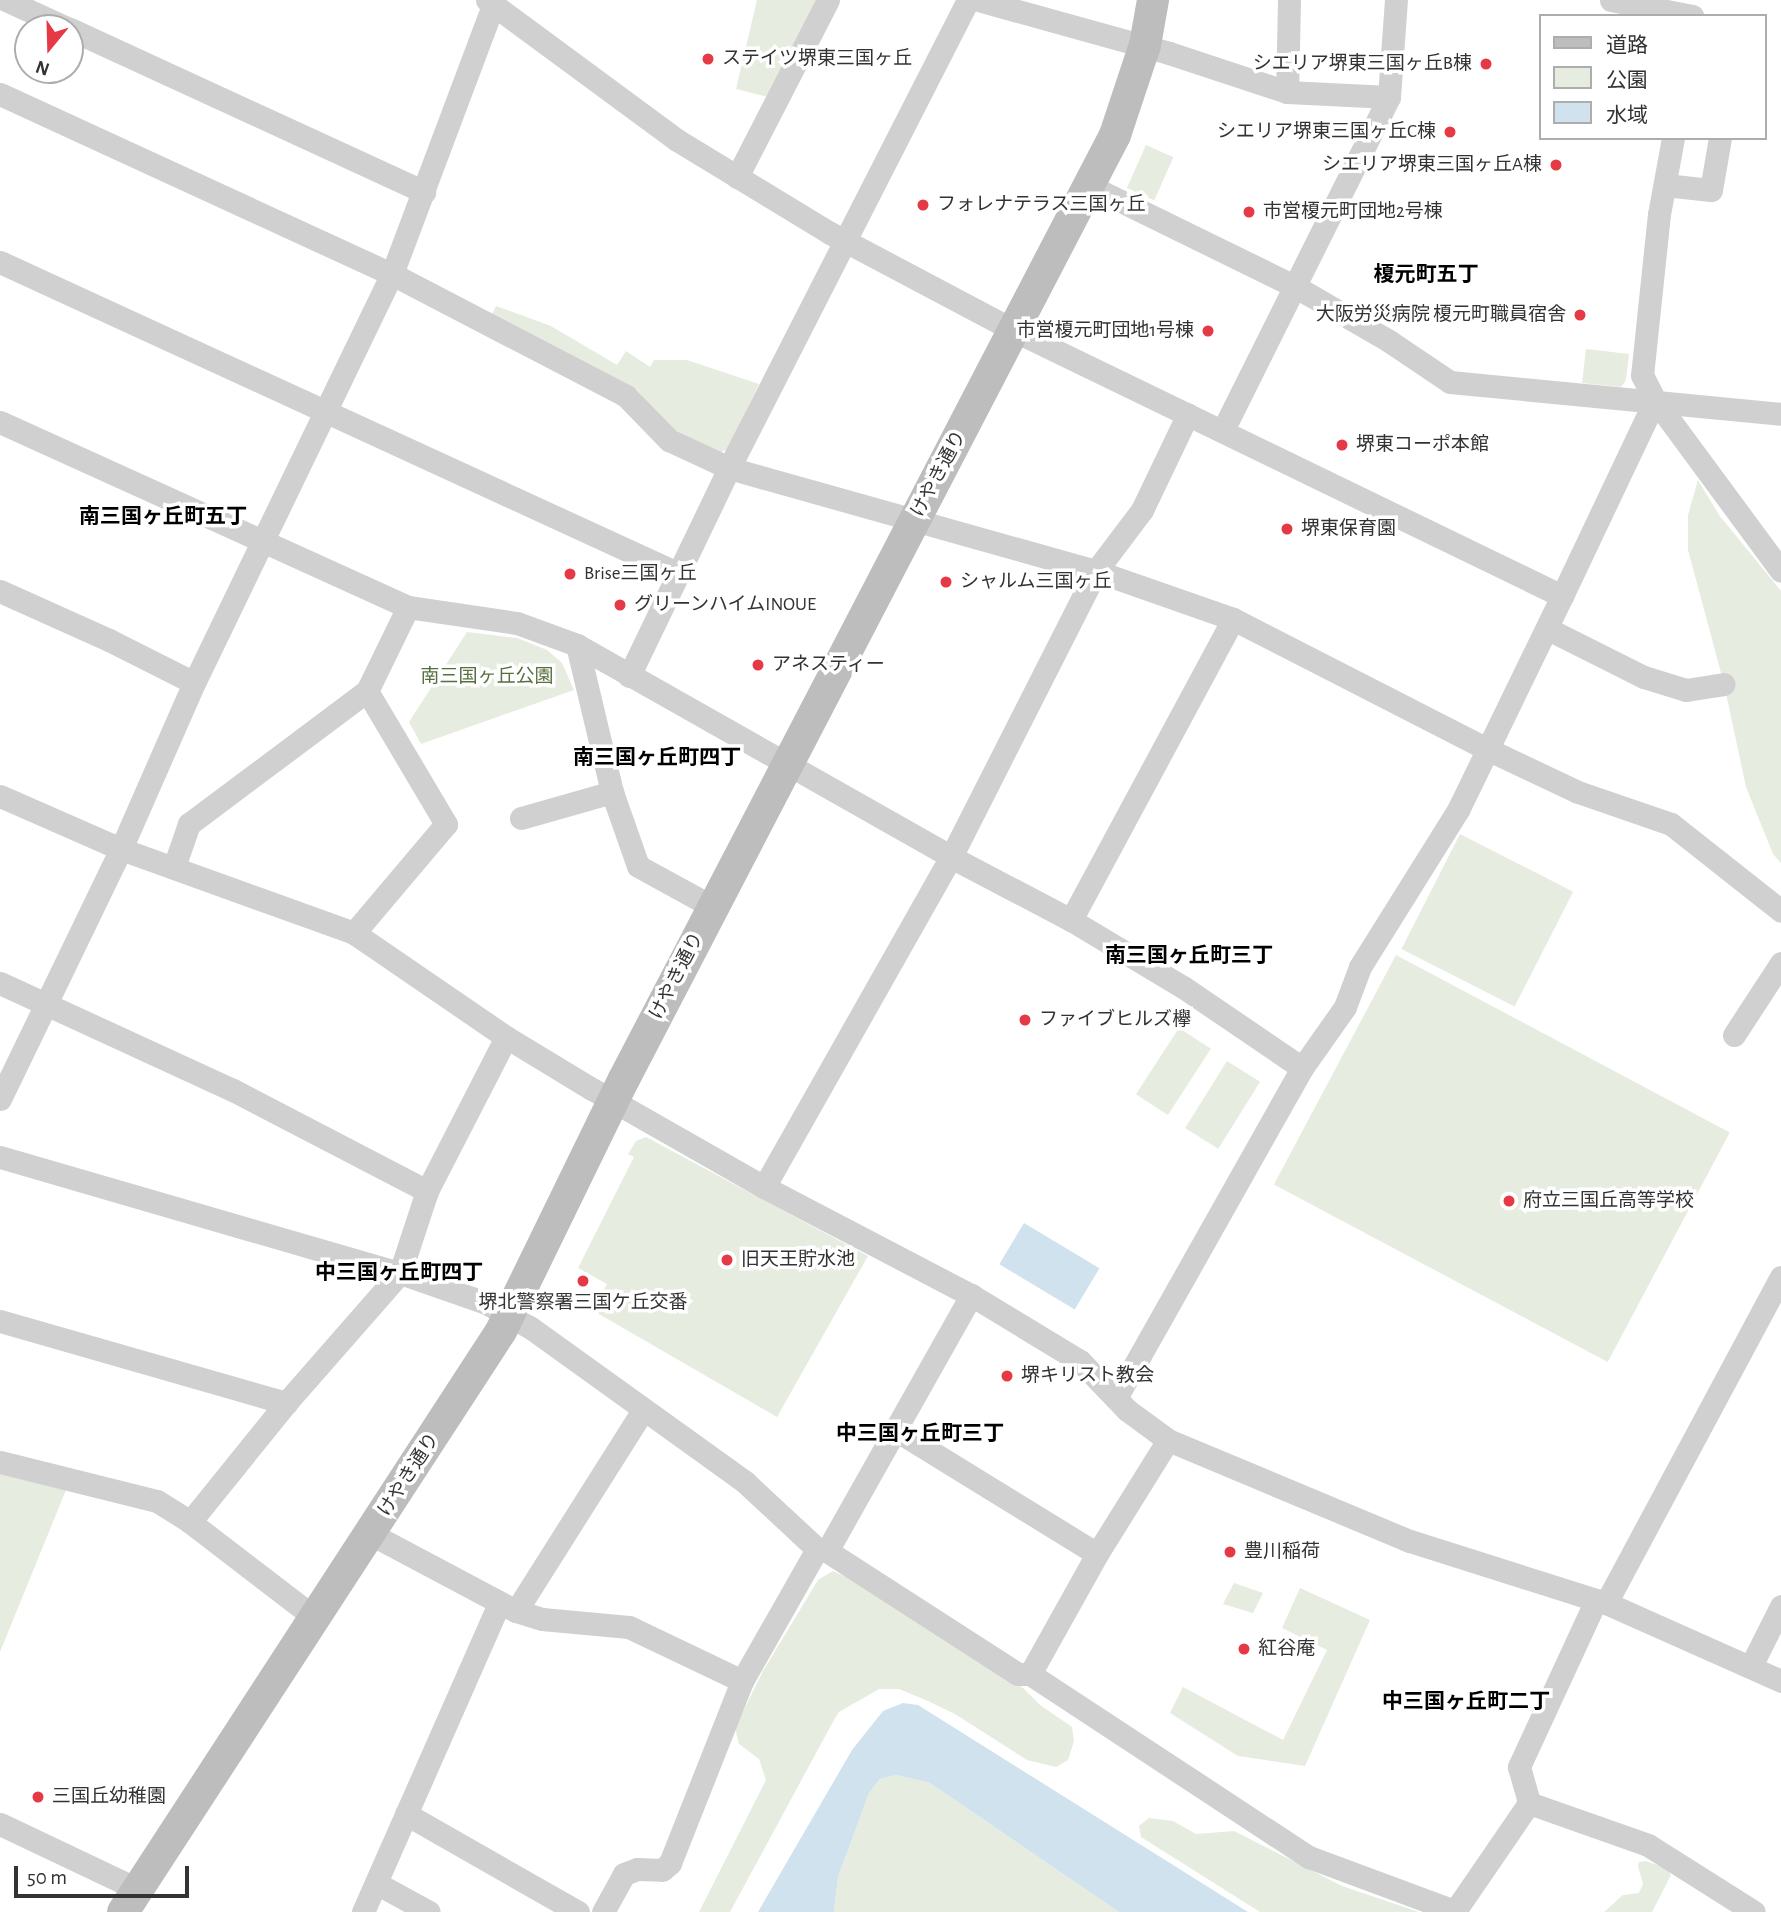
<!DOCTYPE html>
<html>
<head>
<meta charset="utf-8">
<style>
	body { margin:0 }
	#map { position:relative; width:1781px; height:1912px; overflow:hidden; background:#fff; font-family:"Alegreya Sans","Noto Sans JP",sans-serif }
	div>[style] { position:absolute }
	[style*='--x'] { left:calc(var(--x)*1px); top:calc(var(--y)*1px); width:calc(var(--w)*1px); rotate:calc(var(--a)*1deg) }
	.green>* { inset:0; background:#e6ecdf; transform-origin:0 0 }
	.water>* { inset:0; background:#cfe2ee; transform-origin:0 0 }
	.street>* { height:23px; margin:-11.5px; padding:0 11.5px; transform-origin:11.5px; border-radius:11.5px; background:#d0d0d0 }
	.secondary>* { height:32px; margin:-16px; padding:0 16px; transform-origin:16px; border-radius:16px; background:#bdbdbd }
	.dots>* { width:19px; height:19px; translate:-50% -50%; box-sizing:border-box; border:4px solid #fff; border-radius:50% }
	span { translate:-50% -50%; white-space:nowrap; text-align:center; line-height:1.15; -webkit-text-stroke:7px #fff; paint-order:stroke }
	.poi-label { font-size:19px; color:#333 }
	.left { translate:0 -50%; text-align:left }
	.right { translate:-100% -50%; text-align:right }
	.street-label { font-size:19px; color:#333 }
	.park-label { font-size:19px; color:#56703f }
	.neighbourhood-label { font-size:21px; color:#000; font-weight:700 }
	.legend { position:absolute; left:1539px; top:14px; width:228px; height:126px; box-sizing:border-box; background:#fff; border:2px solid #adadad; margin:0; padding:9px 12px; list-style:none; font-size:21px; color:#333 }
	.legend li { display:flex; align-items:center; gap:14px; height:35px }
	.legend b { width:35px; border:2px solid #adadad }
	.north { position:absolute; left:14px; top:14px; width:70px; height:70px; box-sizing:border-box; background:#fff; border:2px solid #adadad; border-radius:50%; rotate:199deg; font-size:19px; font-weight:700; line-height:28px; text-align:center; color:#333 }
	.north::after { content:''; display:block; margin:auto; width:24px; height:32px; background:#e63946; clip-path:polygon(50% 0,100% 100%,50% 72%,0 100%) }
	.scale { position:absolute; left:14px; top:1866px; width:175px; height:32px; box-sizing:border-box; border:4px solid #333; border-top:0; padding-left:9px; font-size:21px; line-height:24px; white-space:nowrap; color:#333; -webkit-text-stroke:5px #fff; paint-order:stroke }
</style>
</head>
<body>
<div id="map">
	<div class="green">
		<i style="clip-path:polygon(757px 0,816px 0,768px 97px,736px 89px)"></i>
		<i style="left:1146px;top:145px;width:30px;height:47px;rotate:24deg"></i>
		<i style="clip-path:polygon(496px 306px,551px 326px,617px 365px,626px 351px,650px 367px,654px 360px,687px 360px,759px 384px,728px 449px,719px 453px,666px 425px,637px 390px,492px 314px)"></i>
		<i style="clip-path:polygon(1586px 349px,1629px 354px,1626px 380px,1621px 387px,1582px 383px)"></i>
		<i style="clip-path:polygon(1698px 480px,1719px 515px,1781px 591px,1781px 863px,1773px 854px,1746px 787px,1724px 684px,1688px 550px,1688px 515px)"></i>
		<i style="clip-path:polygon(467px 632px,517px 638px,547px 650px,562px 663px,574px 690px,421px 744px,409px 722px)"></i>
		<i style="left:1460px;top:834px;width:127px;height:129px;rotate:27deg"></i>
		<i style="left:1396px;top:955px;width:378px;height:260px;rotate:28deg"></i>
		<i style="left:1179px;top:1028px;width:38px;height:79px;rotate:33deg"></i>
		<i style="left:1227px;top:1061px;width:39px;height:79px;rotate:32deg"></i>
		<i style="clip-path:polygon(646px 1137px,868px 1256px,777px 1417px,592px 1310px,607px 1284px,578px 1268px,634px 1157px,628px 1154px,636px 1141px)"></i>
		<i style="clip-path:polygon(0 1474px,66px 1490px,0 1652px)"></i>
		<i style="clip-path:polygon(833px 1571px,887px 1596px,1023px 1688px,1040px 1705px,1072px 1727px,1074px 1741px,1068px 1760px,1056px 1767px,1027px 1760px,955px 1714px,928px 1701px,899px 1689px,879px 1689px,839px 1712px,835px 1718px,730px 1912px,699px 1912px,766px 1780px,759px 1759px,739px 1744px,735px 1728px,763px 1671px,818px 1580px)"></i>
		<i style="clip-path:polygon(1234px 1583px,1263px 1593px,1253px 1613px,1223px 1604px)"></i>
		<i style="clip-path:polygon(1300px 1588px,1370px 1620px,1305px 1766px,1238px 1756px,1170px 1713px,1183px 1687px,1283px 1740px,1327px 1650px,1282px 1628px)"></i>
		<i style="clip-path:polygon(896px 1775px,930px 1783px,1119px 1912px,834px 1912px,838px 1877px,869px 1793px,880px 1779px)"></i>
		<i style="clip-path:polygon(1149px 1818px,1173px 1821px,1196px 1834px,1234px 1831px,1342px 1886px,1419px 1912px,1260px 1912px,1141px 1837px,1139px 1826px)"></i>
		<i style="clip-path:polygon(1646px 1861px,1666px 1868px,1671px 1875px,1652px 1912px,1604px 1912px,1623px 1895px,1639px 1893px,1643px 1884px,1638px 1866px,1639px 1862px)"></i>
	</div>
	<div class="water">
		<i style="left:1024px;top:1223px;width:88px;height:48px;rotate:31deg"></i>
		<i style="clip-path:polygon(903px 1703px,918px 1705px,1248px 1912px,1119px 1912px,930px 1783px,896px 1775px,880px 1779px,869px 1793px,838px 1877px,834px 1912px,758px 1912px,852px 1750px,883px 1711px)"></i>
	</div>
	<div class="street">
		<i style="--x:6;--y:0;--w:67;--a:24.7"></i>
		<i style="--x:487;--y:0;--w:236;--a:36.4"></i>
		<i style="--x:677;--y:140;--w:179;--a:31.3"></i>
		<i style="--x:830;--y:233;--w:209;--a:27.9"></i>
		<i style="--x:1015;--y:331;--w:608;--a:25.85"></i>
		<i style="--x:1562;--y:596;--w:238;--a:115.9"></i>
		<i style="--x:1458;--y:810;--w:185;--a:122"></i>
		<i style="--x:1360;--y:967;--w:43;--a:110.6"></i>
		<i style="--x:1345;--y:1007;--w:75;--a:125.2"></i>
		<i style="--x:1302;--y:1068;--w:379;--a:119.4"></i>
		<i style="--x:978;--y:0;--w:198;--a:15.5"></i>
		<i style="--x:1169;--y:53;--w:124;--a:18.3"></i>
		<i style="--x:1289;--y:0;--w:92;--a:91.2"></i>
		<i style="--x:1287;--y:92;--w:102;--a:2.8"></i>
		<i style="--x:1389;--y:97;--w:97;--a:-85.9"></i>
		<i style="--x:1611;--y:0;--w:83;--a:11.2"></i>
		<i style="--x:70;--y:29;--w:390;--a:24.7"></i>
		<i style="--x:0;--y:94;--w:431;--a:24.7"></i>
		<i style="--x:392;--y:274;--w:264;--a:27.5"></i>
		<i style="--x:626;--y:396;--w:62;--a:45.7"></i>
		<i style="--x:669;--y:440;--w:66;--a:25"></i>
		<i style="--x:729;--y:468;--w:381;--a:15.7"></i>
		<i style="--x:1096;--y:571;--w:145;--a:19.3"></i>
		<i style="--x:1233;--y:619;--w:288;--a:27.1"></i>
		<i style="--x:1489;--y:750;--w:98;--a:25.3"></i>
		<i style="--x:1578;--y:792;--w:98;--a:19"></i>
		<i style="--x:1671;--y:824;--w:140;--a:38.3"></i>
		<i style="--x:1673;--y:138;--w:77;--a:100.4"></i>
		<i style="--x:1659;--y:214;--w:162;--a:96"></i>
		<i style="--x:1642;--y:375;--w:28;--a:63"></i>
		<i style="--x:1655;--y:400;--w:212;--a:53.6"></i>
		<i style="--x:737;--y:177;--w:199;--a:-62.8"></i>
		<i style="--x:1665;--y:185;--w:46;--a:6.2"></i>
		<i style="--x:1711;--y:190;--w:53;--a:-80.2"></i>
		<i style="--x:1090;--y:186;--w:229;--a:26.1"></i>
		<i style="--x:1296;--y:287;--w:108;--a:30.1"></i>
		<i style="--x:1389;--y:341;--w:73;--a:33.9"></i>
		<i style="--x:1450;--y:382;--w:333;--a:5.5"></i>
		<i style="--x:0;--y:262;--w:745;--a:24.67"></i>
		<i style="--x:0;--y:422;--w:448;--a:24.4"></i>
		<i style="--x:408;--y:607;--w:93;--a:116"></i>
		<i style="--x:367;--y:691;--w:155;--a:59.3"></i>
		<i style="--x:446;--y:824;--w:143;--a:130.2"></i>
		<i style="--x:1223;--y:430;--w:372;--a:-63.5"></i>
		<i style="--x:0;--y:591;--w:120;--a:24.2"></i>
		<i style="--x:109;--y:640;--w:95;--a:26.8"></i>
		<i style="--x:1562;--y:596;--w:217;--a:-64.6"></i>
		<i style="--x:408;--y:607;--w:110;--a:8.4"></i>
		<i style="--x:517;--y:623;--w:64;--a:20.1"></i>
		<i style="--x:577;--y:645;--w:430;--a:29.5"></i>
		<i style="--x:951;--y:857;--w:136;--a:27.7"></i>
		<i style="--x:1071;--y:920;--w:131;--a:30.9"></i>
		<i style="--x:1183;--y:987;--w:144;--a:34.2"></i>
		<i style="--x:1548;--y:629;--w:107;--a:26.6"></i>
		<i style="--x:1644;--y:677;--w:44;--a:17.2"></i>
		<i style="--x:1686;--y:690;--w:38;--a:-9"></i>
		<i style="--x:577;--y:645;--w:151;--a:76.6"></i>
		<i style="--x:612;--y:792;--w:78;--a:70.6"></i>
		<i style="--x:638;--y:866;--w:85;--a:28.7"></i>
		<i style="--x:629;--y:676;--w:231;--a:-64.3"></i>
		<i style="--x:729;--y:468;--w:525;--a:-62.95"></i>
		<i style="--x:0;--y:796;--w:132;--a:23.7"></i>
		<i style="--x:121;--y:849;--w:248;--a:19.8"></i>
		<i style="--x:354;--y:933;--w:184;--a:34.4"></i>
		<i style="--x:506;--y:1037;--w:100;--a:31.2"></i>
		<i style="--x:592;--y:1089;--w:198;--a:29.7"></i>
		<i style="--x:764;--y:1187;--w:233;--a:27.6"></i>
		<i style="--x:971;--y:1295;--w:127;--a:31.2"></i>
		<i style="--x:1080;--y:1361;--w:68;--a:46.2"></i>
		<i style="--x:1127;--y:1410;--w:51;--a:36.2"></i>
		<i style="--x:1168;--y:1440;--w:262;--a:22.7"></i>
		<i style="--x:1410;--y:1541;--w:206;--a:17.6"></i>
		<i style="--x:1606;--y:1603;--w:192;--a:24"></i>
		<i style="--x:521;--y:818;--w:95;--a:-15.9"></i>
		<i style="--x:174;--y:867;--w:46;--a:-70.8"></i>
		<i style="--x:189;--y:824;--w:222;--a:-36.8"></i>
		<i style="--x:1071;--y:920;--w:342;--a:-61.7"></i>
		<i style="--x:0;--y:983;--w:256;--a:24.7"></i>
		<i style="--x:233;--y:1090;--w:219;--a:27.5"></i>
		<i style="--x:1734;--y:1035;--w:86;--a:-56.9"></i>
		<i style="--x:0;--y:1099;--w:278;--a:-64.2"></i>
		<i style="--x:121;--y:849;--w:181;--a:-66.3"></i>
		<i style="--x:194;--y:683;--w:454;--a:-64.2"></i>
		<i style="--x:392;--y:274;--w:293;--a:-69.4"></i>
		<i style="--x:0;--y:1157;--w:416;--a:16.2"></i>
		<i style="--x:400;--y:1273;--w:91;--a:19.2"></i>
		<i style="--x:486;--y:1303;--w:51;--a:29.1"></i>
		<i style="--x:531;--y:1328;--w:264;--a:35.7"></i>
		<i style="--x:745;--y:1482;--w:98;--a:42.9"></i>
		<i style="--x:764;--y:1187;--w:379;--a:-60.5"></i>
		<i style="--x:951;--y:857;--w:321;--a:-63.1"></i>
		<i style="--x:1096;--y:571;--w:76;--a:-53"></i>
		<i style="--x:1142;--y:510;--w:106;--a:-64.4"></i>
		<i style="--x:0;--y:1321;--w:298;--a:16"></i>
		<i style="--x:894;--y:1429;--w:238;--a:31.6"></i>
		<i style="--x:0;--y:1462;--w:162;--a:14"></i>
		<i style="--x:157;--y:1501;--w:39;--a:32"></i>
		<i style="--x:190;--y:1522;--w:156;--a:37.5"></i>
		<i style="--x:190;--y:1522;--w:153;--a:-51.1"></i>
		<i style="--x:286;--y:1403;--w:173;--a:-48.8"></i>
		<i style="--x:400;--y:1273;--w:86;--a:-71.8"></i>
		<i style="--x:427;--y:1191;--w:173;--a:-62.8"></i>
		<i style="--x:371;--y:1534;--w:164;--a:28"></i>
		<i style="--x:516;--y:1611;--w:27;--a:17"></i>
		<i style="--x:542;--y:1619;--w:87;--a:5.3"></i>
		<i style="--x:629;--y:1627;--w:125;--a:25.5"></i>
		<i style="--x:827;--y:1551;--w:294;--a:-60.6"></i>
		<i style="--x:1596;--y:1600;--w:184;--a:114.8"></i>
		<i style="--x:1519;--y:1767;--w:37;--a:74"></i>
		<i style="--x:1529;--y:1803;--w:126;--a:19.4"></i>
		<i style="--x:1648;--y:1845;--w:125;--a:32.3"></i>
		<i style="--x:1606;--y:1603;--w:370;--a:-61.8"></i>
		<i style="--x:516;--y:1611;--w:238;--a:-57.7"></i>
		<i style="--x:1751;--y:1666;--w:67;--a:-63.4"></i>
		<i style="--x:1030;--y:1674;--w:137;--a:-60.8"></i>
		<i style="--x:1097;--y:1554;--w:134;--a:-58.1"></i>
		<i style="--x:406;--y:1814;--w:198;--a:29.7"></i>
		<i style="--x:0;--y:1824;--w:152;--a:25.4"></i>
		<i style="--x:376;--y:1883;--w:60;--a:28.7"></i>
		<i style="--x:1455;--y:1911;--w:131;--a:-55.6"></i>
		<i style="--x:363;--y:1912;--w:337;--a:-66.2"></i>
		<i style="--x:603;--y:1912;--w:43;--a:-61.1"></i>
		<i style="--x:624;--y:1874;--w:14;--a:-21"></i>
		<i style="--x:637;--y:1869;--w:25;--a:2"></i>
		<i style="--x:662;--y:1870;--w:11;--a:-41"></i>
		<i style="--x:670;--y:1863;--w:196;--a:-68.4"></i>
		<i style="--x:742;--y:1681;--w:152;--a:-60.4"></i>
		<i style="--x:817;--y:1549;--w:10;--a:11"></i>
		<i style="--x:827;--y:1551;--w:227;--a:32.8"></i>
		<i style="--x:1018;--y:1674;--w:12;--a:0"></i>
		<i style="--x:1030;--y:1674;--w:334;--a:33.3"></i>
		<i style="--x:1309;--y:1857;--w:158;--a:20.4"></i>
	</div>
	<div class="secondary">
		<i style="--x:123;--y:1912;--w:693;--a:-56.95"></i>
		<i style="--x:501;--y:1331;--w:280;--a:-64"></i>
		<i style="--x:624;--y:1079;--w:1064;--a:-62.52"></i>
		<i style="--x:1115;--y:135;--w:95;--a:-71.6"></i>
		<i style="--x:1145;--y:45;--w:46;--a:-79.9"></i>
	</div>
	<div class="dots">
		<i style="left:708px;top:59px;background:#e63946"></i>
		<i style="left:1486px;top:64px;background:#e63946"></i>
		<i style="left:1450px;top:132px;background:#e63946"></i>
		<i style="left:1556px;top:165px;background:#e63946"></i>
		<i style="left:923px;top:205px;background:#e63946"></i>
		<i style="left:1249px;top:212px;background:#e63946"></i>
		<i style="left:1580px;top:315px;background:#e63946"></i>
		<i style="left:1208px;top:331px;background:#e63946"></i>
		<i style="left:1342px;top:445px;background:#e63946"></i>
		<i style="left:1287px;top:529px;background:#e63946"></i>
		<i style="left:570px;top:574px;background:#e63946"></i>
		<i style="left:946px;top:582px;background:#e63946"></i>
		<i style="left:620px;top:605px;background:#e63946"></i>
		<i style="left:758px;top:665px;background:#e63946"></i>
		<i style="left:1025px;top:1020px;background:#e63946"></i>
		<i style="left:1509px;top:1201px;background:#e63946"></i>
		<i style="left:727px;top:1260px;background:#e63946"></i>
		<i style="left:583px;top:1281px;background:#e63946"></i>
		<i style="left:1007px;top:1376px;background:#e63946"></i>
		<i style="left:1230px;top:1552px;background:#e63946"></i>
		<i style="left:1244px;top:1649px;background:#e63946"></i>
		<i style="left:38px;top:1797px;background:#e63946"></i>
	</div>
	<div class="poi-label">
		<span class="left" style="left:722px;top:59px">ステイツ堺東三国ヶ丘</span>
		<span class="right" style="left:1472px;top:64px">シエリア堺東三国ヶ丘B棟</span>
		<span class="right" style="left:1436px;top:132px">シエリア堺東三国ヶ丘C棟</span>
		<span class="right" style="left:1542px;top:165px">シエリア堺東三国ヶ丘A棟</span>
		<span class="left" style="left:937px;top:205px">フォレナテラス三国ヶ丘</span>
		<span class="left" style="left:1263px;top:212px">市営榎元町団地2号棟</span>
		<span class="right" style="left:1566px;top:315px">大阪労災病院 榎元町職員宿舎</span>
		<span class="right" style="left:1194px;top:331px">市営榎元町団地1号棟</span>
		<span class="left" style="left:1356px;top:445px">堺東コーポ本館</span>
		<span class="left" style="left:1301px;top:529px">堺東保育園</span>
		<span class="left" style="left:584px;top:574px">Brise三国ヶ丘</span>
		<span class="left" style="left:960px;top:582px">シャルム三国ヶ丘</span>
		<span class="left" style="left:634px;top:605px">グリーンハイムINOUE</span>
		<span class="left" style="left:772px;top:665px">アネスティー</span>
		<span class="left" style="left:1039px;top:1020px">ファイブヒルズ欅</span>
		<span class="left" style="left:1523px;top:1201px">府立三国丘高等学校</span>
		<span class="left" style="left:741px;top:1260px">旧天王貯水池</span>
		<span style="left:583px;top:1303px">堺北警察署三国ケ丘交番</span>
		<span class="left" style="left:1021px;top:1376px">堺キリスト教会</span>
		<span class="left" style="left:1244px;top:1552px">豊川稲荷</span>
		<span class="left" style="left:1258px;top:1649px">紅谷庵</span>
		<span class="left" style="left:52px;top:1797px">三国丘幼稚園</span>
	</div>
	<div class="street-label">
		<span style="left:939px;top:474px;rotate:-62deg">けやき通り</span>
		<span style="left:677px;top:976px;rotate:-63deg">けやき通り</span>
		<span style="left:409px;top:1475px;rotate:-57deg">けやき通り</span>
	</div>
	<div class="park-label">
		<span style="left:487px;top:677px">南三国ヶ丘公園</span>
	</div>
	<div class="neighbourhood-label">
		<span style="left:1426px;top:275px">榎元町五丁</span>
		<span style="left:163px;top:517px">南三国ヶ丘町五丁</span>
		<span style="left:657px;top:758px">南三国ヶ丘町四丁</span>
		<span style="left:1189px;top:956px">南三国ヶ丘町三丁</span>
		<span style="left:399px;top:1273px">中三国ヶ丘町四丁</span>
		<span style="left:920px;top:1434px">中三国ヶ丘町三丁</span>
		<span style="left:1466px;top:1702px">中三国ヶ丘町二丁</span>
	</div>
	<ul class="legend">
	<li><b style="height:9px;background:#bdbdbd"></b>道路</li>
	<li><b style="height:19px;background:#e6ecdf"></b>公園</li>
	<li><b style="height:19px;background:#cfe2ee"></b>水域</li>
	</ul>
	<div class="north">N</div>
	<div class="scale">50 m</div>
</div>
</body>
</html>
